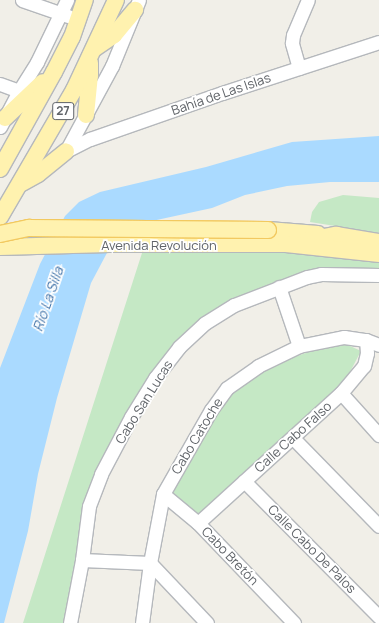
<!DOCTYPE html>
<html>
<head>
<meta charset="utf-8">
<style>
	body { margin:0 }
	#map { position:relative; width:379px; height:623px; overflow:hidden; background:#f1efe8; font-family:Manrope,sans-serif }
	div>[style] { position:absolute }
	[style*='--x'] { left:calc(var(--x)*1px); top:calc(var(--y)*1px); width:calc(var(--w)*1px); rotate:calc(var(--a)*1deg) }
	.green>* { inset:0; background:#c5e8c5 }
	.water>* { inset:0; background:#aadaff }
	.roads { filter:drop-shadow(1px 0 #b5b8bc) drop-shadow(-1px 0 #b5b8bc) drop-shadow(0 1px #b5b8bc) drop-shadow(0 -1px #b5b8bc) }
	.minor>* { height:13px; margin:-6.5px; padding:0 6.5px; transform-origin:6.5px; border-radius:6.5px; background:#fff }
	.major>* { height:16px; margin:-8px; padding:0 8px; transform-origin:8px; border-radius:8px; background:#fff2af }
	.bridges { filter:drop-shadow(1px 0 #f2c960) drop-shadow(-1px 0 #f2c960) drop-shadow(0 1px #f2c960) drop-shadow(0 -1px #f2c960) }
	.major-bridge>* { height:16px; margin:-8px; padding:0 8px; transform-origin:8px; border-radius:8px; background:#fff2af }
	span { translate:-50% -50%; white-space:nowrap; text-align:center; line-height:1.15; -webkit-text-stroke:3.5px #fff; paint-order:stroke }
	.shield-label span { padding:1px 3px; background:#fff; border:1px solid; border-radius:3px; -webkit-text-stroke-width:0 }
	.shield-label { font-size:12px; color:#5f6368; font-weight:700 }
	.street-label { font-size:13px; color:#5f6368 }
	.water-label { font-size:14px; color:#4174aa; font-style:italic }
</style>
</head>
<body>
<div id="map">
	<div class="green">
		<i style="clip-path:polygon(343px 195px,379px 198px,379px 233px,310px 222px,312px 212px,319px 202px)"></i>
		<i style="clip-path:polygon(190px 245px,379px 253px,379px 272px,316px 272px,234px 303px,177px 345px,91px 490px,66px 617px,63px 623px,23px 623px,142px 253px)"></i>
		<i style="clip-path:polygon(339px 341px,361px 351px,341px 389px,200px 520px,170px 492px,228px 395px,261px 369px)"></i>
	</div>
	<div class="water">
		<i style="clip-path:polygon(379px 136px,379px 182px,330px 182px,287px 186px,245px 195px,212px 208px,152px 221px,126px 234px,108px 251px,91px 283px,57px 398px,38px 474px,28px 531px,4px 623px,0 623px,0 368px,40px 264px,65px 216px,79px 202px,100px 192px,206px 167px,292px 142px)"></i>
	</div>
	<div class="roads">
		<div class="minor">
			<i style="--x:22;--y:0;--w:49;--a:19.2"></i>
			<i style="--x:299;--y:68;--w:26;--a:-106"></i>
			<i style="--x:292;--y:43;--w:8;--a:-83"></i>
			<i style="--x:293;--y:35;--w:38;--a:-67"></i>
			<i style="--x:0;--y:84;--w:20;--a:20"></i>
			<i style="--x:0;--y:127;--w:41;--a:-62.2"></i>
			<i style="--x:19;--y:91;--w:34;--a:-58"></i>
			<i style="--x:37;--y:62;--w:69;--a:-64.2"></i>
			<i style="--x:66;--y:151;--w:27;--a:-27"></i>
			<i style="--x:90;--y:139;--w:140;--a:-19.2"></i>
			<i style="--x:222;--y:93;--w:165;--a:-18"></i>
			<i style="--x:66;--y:151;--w:97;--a:-61.6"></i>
			<i style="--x:112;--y:66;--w:71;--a:-67.8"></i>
			<i style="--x:279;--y:287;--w:62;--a:71.3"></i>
			<i style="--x:341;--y:393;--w:57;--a:47.9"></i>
			<i style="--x:293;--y:438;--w:123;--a:45.7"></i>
			<i style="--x:244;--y:481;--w:192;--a:45.2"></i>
			<i style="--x:163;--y:494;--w:45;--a:39.6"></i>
			<i style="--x:198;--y:523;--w:139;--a:46.2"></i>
			<i style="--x:198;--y:523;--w:193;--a:-42.3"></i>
			<i style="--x:341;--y:393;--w:35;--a:-50"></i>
			<i style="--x:364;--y:366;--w:13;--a:-77"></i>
			<i style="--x:367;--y:353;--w:13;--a:-94"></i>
			<i style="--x:82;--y:560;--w:68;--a:2.5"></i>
			<i style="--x:150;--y:563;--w:83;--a:46.5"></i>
			<i style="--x:70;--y:623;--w:64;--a:-79.2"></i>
			<i style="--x:82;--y:560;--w:54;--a:-82.6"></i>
			<i style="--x:89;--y:506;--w:34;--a:-69"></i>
			<i style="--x:101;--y:474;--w:64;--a:-62.2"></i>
			<i style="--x:131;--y:417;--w:46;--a:-58.4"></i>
			<i style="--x:155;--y:378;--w:39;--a:-52"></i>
			<i style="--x:179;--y:347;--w:35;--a:-43"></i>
			<i style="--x:205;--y:323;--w:34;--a:-32"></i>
			<i style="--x:234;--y:305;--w:78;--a:-21"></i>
			<i style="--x:307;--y:277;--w:14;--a:-12"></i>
			<i style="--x:321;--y:274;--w:58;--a:1"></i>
			<i style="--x:142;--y:623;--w:61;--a:-82.4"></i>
			<i style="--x:150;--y:563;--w:70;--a:-79.3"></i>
			<i style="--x:163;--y:494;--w:97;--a:-60.3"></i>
			<i style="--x:211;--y:410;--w:27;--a:-54"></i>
			<i style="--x:227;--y:388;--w:38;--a:-35"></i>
			<i style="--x:258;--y:366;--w:46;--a:-26"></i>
			<i style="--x:299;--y:346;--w:46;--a:-11.3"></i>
			<i style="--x:344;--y:337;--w:22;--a:8"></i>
			<i style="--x:366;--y:340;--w:14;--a:21"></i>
		</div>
		<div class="major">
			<i style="--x:95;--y:48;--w:23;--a:-34"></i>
			<i style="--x:114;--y:35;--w:33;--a:-50"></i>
			<i style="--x:86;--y:115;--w:40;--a:-84.3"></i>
			<i style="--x:90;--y:75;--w:12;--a:-90"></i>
			<i style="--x:5;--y:118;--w:52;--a:-43.5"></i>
			<i style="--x:0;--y:169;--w:111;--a:-60.9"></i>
			<i style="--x:54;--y:72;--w:39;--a:-63"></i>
			<i style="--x:72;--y:37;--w:39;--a:-71"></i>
			<i style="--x:22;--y:183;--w:18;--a:-29"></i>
			<i style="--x:38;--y:174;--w:36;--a:-39"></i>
			<i style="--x:0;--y:217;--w:147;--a:-59.8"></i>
			<i style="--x:74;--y:90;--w:99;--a:-65"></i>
			<i style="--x:268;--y:230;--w:50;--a:4.6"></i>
			<i style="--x:304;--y:241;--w:33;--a:-11"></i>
			<i style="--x:336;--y:235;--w:44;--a:9.2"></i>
			<i style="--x:0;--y:247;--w:109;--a:-1.6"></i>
			<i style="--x:109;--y:244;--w:177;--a:0"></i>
			<i style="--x:286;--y:244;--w:94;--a:6.1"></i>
		</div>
	</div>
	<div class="bridges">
		<div class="major-bridge">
			<i style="--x:0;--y:234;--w:30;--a:-12"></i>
			<i style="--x:29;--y:228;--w:239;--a:0.5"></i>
		</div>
	</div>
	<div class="shield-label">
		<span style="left:63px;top:111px">27</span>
	</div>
	<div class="street-label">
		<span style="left:221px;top:94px;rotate:-19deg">Bahía de Las Islas</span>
		<span style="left:159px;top:245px">Avenida Revolución</span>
		<span style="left:144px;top:402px;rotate:-58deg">Cabo San Lucas</span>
		<span style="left:197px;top:436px;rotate:-59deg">Cabo Catoche</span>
		<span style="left:293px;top:437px;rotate:-42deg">Calle Cabo Falso</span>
		<span style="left:312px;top:549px;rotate:45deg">Calle Cabo De Palos</span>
		<span style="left:230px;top:556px;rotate:46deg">Cabo Bretón</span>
	</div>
	<div class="water-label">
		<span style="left:48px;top:299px;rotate:-71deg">Río La Silla</span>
	</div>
</div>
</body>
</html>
